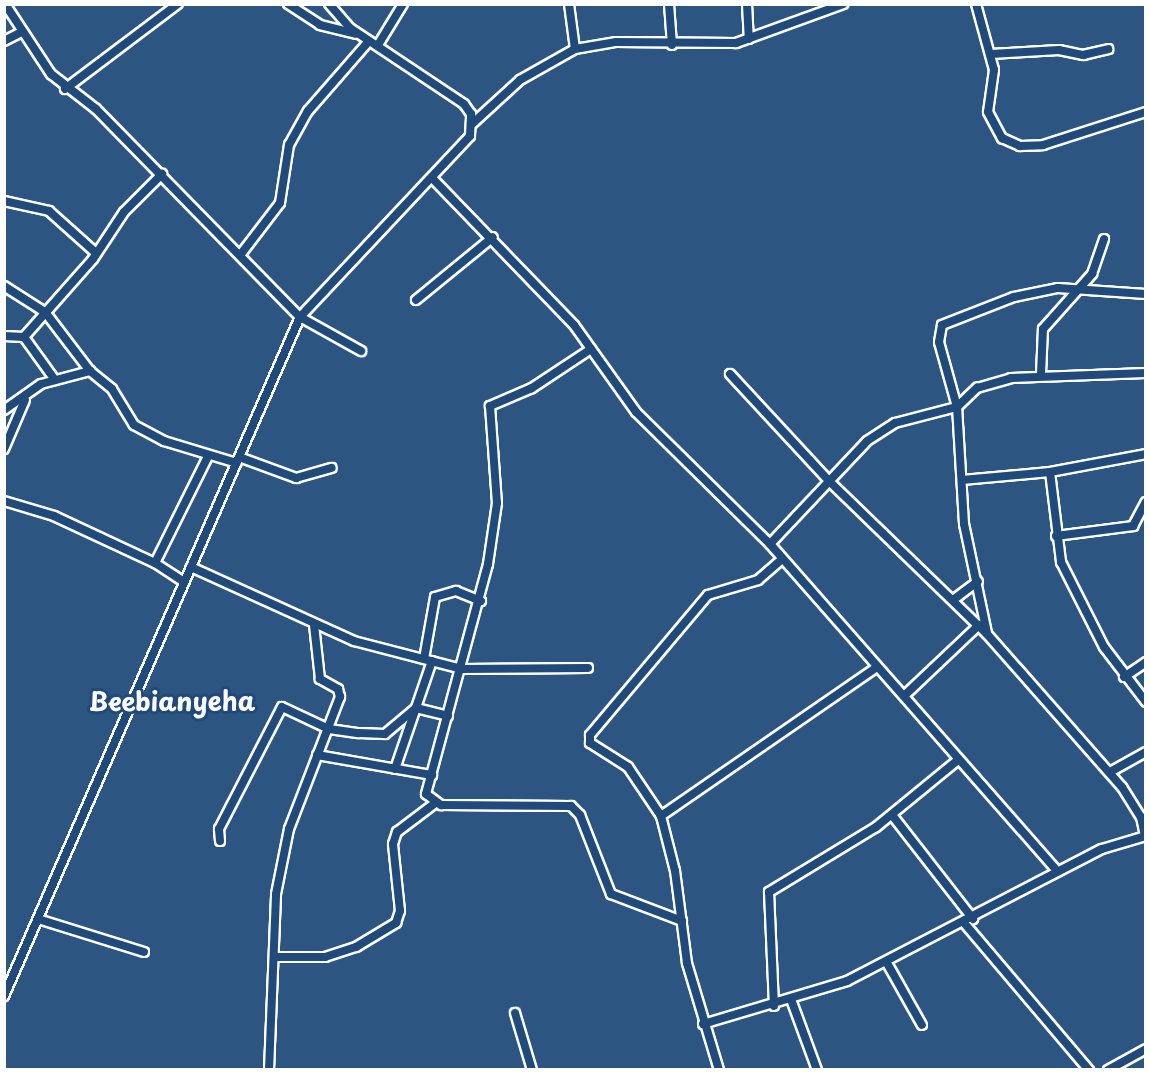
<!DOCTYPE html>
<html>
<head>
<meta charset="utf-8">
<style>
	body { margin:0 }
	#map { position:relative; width:1150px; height:1074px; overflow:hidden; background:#2c5582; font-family:"Playpen Sans",sans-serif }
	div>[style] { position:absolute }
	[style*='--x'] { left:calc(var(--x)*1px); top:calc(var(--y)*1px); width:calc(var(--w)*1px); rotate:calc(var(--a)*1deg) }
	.roads { filter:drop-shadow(2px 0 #fff) drop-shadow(-2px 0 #fff) drop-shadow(0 2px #fff) drop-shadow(0 -2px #fff) }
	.minor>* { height:8px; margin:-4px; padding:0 4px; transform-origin:4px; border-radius:4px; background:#1f4a7a }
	span { translate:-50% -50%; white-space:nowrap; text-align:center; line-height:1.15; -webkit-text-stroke:6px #1f4a7a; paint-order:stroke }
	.district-label { font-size:26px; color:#fff; font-weight:700 }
	.frame { position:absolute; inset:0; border:6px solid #fff; pointer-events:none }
</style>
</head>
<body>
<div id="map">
	<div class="roads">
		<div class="minor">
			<i style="--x:5;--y:4;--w:84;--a:56.7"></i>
			<i style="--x:51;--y:74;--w:57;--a:37.9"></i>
			<i style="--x:96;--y:109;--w:291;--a:45.6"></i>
			<i style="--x:300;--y:317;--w:70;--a:29.1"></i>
			<i style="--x:288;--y:4;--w:38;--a:33"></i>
			<i style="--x:320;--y:25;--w:36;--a:14"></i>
			<i style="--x:569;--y:4;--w:45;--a:82.4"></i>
			<i style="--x:669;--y:4;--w:41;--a:85.8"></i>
			<i style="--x:747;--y:4;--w:35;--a:87"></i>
			<i style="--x:976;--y:4;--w:68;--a:74.7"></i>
			<i style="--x:994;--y:70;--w:42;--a:98.1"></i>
			<i style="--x:988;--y:112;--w:30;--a:62"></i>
			<i style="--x:1002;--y:138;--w:20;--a:24"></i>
			<i style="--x:1020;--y:146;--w:23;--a:-2"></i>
			<i style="--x:1043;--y:145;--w:108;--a:-17.8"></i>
			<i style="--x:4;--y:41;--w:20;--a:-27"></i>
			<i style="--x:378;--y:45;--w:48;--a:-58.6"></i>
			<i style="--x:991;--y:54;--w:68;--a:-3.4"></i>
			<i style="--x:1059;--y:50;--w:25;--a:12"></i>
			<i style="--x:1083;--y:55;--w:26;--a:-13"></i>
			<i style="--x:65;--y:89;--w:141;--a:-37"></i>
			<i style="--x:472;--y:124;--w:65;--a:-42.5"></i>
			<i style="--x:520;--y:80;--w:63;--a:-29.4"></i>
			<i style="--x:575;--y:49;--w:42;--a:-9.7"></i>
			<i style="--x:616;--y:42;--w:120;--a:0.5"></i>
			<i style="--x:736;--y:43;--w:114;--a:-20"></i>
			<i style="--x:433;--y:179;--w:203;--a:46"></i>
			<i style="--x:574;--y:325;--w:107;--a:54.5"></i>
			<i style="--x:636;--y:412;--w:188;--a:44.6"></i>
			<i style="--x:770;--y:544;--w:435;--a:48.7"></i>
			<i style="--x:4;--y:201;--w:46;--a:12.5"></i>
			<i style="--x:49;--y:211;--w:63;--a:41.8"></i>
			<i style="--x:241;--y:254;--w:64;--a:-52.6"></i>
			<i style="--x:280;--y:203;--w:59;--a:-81.2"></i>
			<i style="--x:289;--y:145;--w:39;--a:-61"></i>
			<i style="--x:308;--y:111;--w:93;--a:-48.9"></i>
			<i style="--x:4;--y:286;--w:49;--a:32.4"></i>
			<i style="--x:45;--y:312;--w:74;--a:52.7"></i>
			<i style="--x:90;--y:371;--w:28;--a:39"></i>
			<i style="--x:112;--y:389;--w:42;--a:58.6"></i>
			<i style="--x:134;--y:425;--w:34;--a:28"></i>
			<i style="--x:164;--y:441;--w:76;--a:16.8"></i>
			<i style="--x:416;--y:300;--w:99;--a:-39.3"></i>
			<i style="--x:4;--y:336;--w:20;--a:3"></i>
			<i style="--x:24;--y:337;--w:104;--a:-48.5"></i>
			<i style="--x:93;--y:259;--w:56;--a:-56.6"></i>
			<i style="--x:124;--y:212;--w:54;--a:-45"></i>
			<i style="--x:24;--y:337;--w:53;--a:54.2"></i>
			<i style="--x:591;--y:349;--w:71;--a:146.5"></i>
			<i style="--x:532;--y:388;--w:46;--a:156.8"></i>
			<i style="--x:490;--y:406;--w:97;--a:85.9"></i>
			<i style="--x:497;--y:503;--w:62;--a:98.4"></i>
			<i style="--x:488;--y:564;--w:238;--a:105.1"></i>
			<i style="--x:426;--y:794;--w:19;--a:36"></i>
			<i style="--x:441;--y:805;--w:130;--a:0.4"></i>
			<i style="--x:571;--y:806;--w:13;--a:45"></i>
			<i style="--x:580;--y:815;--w:85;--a:68.6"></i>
			<i style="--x:611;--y:894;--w:76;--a:20.8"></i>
			<i style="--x:730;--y:374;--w:146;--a:47.2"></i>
			<i style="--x:829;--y:481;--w:220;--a:44.1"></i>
			<i style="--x:987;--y:634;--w:204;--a:48.6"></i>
			<i style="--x:1122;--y:787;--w:36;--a:58"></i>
			<i style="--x:1141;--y:817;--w:19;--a:78"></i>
			<i style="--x:1041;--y:374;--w:45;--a:-87.5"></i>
			<i style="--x:1043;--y:329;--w:74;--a:-48.3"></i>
			<i style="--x:1092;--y:274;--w:37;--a:-71"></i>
			<i style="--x:4;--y:410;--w:45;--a:-35.1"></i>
			<i style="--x:41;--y:384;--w:51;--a:-14.9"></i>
			<i style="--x:4;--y:449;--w:53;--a:-66.8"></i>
			<i style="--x:239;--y:457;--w:61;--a:20.2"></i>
			<i style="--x:296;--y:478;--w:37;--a:-16"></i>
			<i style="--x:1050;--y:472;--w:91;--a:83"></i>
			<i style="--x:1061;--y:562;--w:95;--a:63.2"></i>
			<i style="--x:1104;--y:647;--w:69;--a:52.6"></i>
			<i style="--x:962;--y:480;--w:88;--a:-5.2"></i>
			<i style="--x:1050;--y:472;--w:98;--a:-10.6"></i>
			<i style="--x:4;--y:501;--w:52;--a:16.7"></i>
			<i style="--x:54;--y:516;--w:111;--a:25"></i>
			<i style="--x:155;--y:563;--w:35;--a:33"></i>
			<i style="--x:1056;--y:536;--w:78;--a:-7.4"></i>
			<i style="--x:1133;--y:526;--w:27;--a:-62"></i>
			<i style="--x:770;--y:544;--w:141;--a:-46.7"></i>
			<i style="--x:867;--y:441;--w:33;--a:-33"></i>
			<i style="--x:895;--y:423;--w:64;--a:-14.5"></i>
			<i style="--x:957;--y:407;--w:28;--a:-44"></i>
			<i style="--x:977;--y:388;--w:35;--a:-16"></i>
			<i style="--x:1011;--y:378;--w:135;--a:-2.1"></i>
			<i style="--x:155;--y:563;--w:119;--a:-63.6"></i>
			<i style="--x:191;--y:567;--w:179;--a:24.4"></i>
			<i style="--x:354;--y:641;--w:112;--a:14.5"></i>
			<i style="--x:462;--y:669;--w:126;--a:-0.5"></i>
			<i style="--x:953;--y:600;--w:31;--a:-37"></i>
			<i style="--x:987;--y:633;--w:111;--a:-101.9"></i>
			<i style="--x:964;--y:524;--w:117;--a:-93.4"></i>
			<i style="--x:957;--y:407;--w:67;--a:-105.5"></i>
			<i style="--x:939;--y:342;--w:17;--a:-80"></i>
			<i style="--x:942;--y:325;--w:77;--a:-21.3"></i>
			<i style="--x:1014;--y:297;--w:45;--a:-11.6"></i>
			<i style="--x:1058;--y:288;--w:88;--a:3.9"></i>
			<i style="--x:424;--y:659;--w:63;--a:-79.9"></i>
			<i style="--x:435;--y:597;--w:22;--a:-16"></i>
			<i style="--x:456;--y:591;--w:27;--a:22"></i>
			<i style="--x:1124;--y:677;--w:27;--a:-34"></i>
			<i style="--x:905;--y:695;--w:102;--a:-43.4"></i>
			<i style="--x:317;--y:755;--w:117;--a:9.9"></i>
			<i style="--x:395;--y:769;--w:114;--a:-71.1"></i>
			<i style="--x:1110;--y:772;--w:41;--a:-29.1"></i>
			<i style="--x:892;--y:815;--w:132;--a:52.1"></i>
			<i style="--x:661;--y:816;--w:262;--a:-34.6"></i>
			<i style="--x:220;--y:841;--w:12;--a:-95"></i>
			<i style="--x:219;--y:829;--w:137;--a:-62.7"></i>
			<i style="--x:282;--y:707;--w:52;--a:25.1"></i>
			<i style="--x:329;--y:729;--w:30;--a:8"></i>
			<i style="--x:359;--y:733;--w:26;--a:2"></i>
			<i style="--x:385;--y:734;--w:40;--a:-40"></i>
			<i style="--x:416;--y:708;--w:33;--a:14"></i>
			<i style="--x:38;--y:919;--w:111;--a:17.3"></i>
			<i style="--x:965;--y:924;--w:192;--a:49.7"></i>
			<i style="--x:276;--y:957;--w:49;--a:0"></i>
			<i style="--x:325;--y:957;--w:33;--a:-18"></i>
			<i style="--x:356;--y:947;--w:47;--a:-31"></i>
			<i style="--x:396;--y:923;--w:13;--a:-72"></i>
			<i style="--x:400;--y:911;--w:67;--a:-96"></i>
			<i style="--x:393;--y:844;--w:13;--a:-72"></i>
			<i style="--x:397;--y:832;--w:46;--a:-37.1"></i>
			<i style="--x:887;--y:963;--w:71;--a:60.6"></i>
			<i style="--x:4;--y:996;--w:741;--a:-66.45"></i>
			<i style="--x:300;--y:317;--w:248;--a:-46.8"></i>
			<i style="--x:470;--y:136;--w:22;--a:-87"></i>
			<i style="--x:471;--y:114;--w:12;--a:-125"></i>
			<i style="--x:464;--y:104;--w:137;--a:-146.3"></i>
			<i style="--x:350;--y:28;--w:32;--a:-131"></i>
			<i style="--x:792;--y:1002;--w:72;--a:69.8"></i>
			<i style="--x:774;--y:1006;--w:114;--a:-92.5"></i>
			<i style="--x:769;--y:892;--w:125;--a:-31.3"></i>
			<i style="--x:876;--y:827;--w:106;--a:-39.3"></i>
			<i style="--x:515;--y:1013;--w:59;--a:73.4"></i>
			<i style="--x:703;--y:1024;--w:150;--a:-16.6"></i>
			<i style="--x:847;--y:981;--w:287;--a:-27.4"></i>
			<i style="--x:1102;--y:849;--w:46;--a:-16.5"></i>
			<i style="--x:269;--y:1070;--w:176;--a:-87.7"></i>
			<i style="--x:276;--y:894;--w:66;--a:-78.7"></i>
			<i style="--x:289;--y:829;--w:142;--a:-68.9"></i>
			<i style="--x:340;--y:697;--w:8;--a:-104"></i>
			<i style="--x:338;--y:689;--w:21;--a:-151"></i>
			<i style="--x:320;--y:679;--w:54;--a:-96.3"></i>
			<i style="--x:719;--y:1070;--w:112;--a:-106.7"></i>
			<i style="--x:687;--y:963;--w:93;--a:-97.4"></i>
			<i style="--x:675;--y:871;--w:57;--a:-104.3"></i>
			<i style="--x:661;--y:816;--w:59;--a:-124"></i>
			<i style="--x:628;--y:767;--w:45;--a:-147.7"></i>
			<i style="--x:590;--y:743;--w:8;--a:-90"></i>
			<i style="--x:590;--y:735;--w:183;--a:-49.9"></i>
			<i style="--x:708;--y:595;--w:52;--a:-16.7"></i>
			<i style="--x:758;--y:580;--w:32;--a:-41"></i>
			<i style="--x:1108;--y:1070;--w:43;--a:-28.9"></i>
		</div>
	</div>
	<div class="district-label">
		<span style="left:172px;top:701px">Beebianyeha</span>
	</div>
	<div class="frame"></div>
</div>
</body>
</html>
